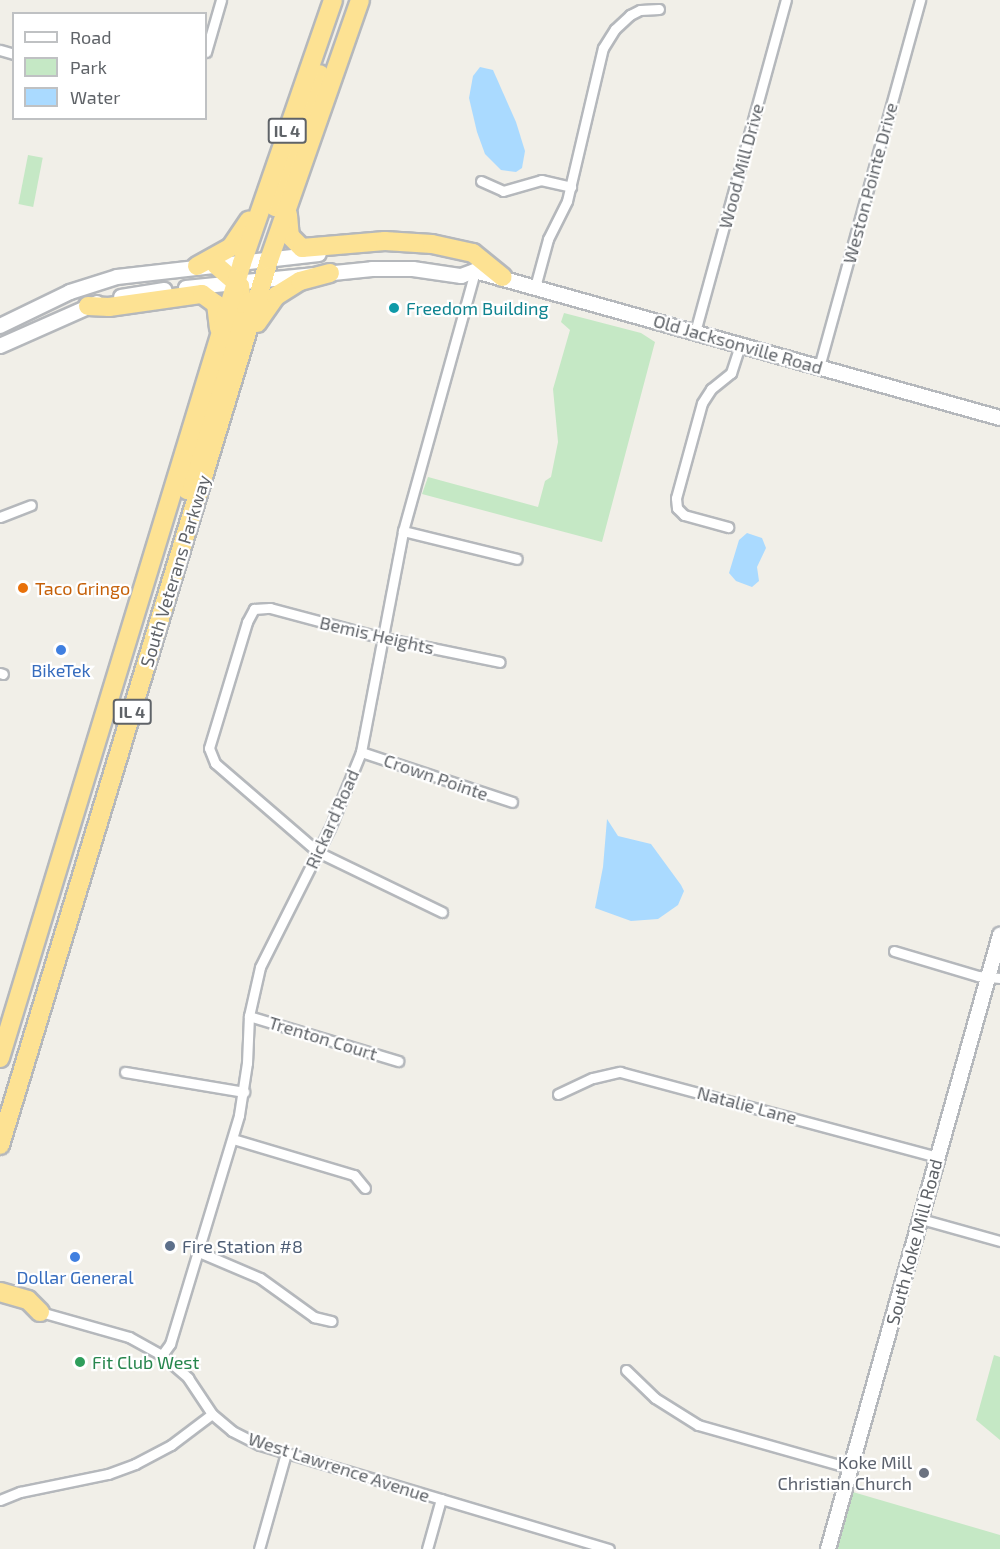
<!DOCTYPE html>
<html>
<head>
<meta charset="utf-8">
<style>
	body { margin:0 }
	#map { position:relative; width:1000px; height:1549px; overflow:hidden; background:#f1efe8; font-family:"Exo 2",sans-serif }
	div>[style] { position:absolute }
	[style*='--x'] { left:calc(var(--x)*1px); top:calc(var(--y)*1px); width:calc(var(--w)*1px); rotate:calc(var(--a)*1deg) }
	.green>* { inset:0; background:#c5e8c5; transform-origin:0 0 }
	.water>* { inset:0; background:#aadaff }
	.roads { filter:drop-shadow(2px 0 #b5b8bc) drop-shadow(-2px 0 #b5b8bc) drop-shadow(0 2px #b5b8bc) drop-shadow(0 -2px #b5b8bc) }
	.street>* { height:9px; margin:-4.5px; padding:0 4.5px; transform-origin:4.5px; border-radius:4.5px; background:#fff }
	.secondary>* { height:14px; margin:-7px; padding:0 7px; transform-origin:7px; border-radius:7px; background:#fff }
	.highway>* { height:18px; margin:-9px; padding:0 9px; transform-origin:9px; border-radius:9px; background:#fde293 }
	.dots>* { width:16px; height:16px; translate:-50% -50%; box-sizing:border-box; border:3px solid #fff; border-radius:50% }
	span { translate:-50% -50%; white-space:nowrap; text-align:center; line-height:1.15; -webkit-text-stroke:4.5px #fff; paint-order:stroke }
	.shield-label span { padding:2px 4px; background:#fff; border:2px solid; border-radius:4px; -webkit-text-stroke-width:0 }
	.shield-label { font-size:16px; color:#5f6368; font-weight:700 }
	.street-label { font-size:18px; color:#5f6368 }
	.culture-label { font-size:18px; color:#0d838f }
	.left { translate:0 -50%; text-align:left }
	.food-label { font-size:18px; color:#c56008 }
	.shop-label { font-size:18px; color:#366cbe }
	.service-label { font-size:18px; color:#4e5e75 }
	.leisure-label { font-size:18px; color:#27864d }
	.worship-label { font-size:18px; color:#5b616d }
	.right { translate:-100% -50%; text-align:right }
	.legend { position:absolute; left:12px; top:12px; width:195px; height:108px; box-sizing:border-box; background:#fff; border:2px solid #bfc1c3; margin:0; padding:8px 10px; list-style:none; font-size:18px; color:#5f6368 }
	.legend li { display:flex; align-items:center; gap:12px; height:30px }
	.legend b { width:30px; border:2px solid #bfc1c3 }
</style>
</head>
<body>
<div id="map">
	<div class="green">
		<i style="left:28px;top:155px;width:15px;height:50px;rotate:11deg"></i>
		<i style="clip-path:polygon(564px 313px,641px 333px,655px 342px,602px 542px,422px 494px,428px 477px,538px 507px,545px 481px,551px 477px,558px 442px,553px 389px,570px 330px,561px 322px)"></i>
		<i style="clip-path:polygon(994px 1355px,1000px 1357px,1000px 1440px,976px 1420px)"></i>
		<i style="clip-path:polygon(846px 1490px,1000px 1535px,1000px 1549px,831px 1549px)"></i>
	</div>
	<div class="water">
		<i style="clip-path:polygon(480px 67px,493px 70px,516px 122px,525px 151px,522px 168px,516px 172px,501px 170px,485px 154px,477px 132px,469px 98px,473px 76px)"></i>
		<i style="clip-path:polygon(747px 533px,762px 538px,766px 548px,757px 567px,759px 581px,752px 587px,736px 581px,729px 573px,739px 540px)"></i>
		<i style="clip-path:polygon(607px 819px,618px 836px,651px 844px,681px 885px,684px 891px,678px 905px,658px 919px,631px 921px,595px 908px,603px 867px)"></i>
	</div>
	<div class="roads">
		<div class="street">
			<i style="--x:0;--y:50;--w:15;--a:16"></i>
			<i style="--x:206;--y:52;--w:54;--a:-73.9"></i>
			<i style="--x:481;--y:181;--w:24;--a:24"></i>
			<i style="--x:503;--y:191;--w:40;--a:-16"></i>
			<i style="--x:541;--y:180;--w:31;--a:13"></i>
			<i style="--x:535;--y:287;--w:50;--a:-74.8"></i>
			<i style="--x:548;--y:239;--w:42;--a:-63.4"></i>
			<i style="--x:567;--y:201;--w:157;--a:-76.8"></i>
			<i style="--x:603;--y:48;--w:22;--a:-58"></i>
			<i style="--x:615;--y:29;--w:21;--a:-43"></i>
			<i style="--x:630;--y:15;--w:11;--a:-27"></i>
			<i style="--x:640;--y:10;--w:19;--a:-3"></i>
			<i style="--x:695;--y:332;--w:344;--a:-74.7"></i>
			<i style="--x:819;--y:367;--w:381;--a:-74.6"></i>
			<i style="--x:677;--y:508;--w:10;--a:-96"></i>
			<i style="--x:676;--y:498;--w:98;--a:-74.7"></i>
			<i style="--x:702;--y:403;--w:17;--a:-57"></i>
			<i style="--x:711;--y:389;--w:26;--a:-39"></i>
			<i style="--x:731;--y:373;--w:29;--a:-72"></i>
			<i style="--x:677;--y:508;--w:10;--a:45"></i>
			<i style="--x:684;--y:515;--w:46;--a:15.3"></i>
			<i style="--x:0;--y:517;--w:33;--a:-21"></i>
			<i style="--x:403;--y:531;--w:117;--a:13.8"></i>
			<i style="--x:0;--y:673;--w:3;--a:18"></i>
			<i style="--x:361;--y:752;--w:159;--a:18.3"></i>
			<i style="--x:442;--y:912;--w:138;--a:-154.2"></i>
			<i style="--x:318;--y:852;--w:136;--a:-139.2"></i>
			<i style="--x:215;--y:763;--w:16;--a:-112"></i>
			<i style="--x:209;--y:748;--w:132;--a:-73.2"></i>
			<i style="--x:247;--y:622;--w:15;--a:-62"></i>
			<i style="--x:254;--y:609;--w:16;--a:-4"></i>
			<i style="--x:270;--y:608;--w:117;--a:14.9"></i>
			<i style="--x:383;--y:638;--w:119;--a:11.6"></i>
			<i style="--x:894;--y:951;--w:88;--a:16.6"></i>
			<i style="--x:978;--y:976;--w:22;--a:5"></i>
			<i style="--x:249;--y:1016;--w:156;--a:16.8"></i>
			<i style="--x:125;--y:1072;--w:121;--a:9.5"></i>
			<i style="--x:558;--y:1094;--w:38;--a:-25"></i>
			<i style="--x:593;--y:1078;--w:28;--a:-13"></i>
			<i style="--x:620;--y:1072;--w:329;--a:15"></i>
			<i style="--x:233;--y:1139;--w:126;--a:16.6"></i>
			<i style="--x:354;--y:1175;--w:17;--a:50"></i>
			<i style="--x:921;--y:1219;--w:82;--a:15.6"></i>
			<i style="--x:199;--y:1252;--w:66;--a:23.1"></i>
			<i style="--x:260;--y:1278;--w:67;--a:35.8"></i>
			<i style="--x:314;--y:1317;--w:18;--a:13"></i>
			<i style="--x:37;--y:1311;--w:96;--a:15.8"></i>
			<i style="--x:129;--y:1337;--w:38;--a:29"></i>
			<i style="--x:162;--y:1355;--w:35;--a:41"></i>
			<i style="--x:188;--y:1378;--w:43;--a:56.3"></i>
			<i style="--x:212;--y:1414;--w:26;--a:40"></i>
			<i style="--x:232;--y:1431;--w:31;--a:27"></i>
			<i style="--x:260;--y:1445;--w:364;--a:16.6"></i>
			<i style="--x:162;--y:1355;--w:14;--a:-54"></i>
			<i style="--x:170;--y:1344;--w:239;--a:-73.2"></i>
			<i style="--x:239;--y:1115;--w:53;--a:-81.3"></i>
			<i style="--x:247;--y:1063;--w:47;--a:-87.6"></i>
			<i style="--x:249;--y:1016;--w:50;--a:-77.3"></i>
			<i style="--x:260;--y:967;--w:156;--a:-63.3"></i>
			<i style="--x:330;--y:828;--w:82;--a:-67.8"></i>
			<i style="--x:361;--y:752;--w:225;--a:-79.2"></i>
			<i style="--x:403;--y:531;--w:270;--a:-74.5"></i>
			<i style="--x:626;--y:1370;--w:40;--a:44"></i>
			<i style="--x:655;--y:1398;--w:51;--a:32.1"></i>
			<i style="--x:698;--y:1425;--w:158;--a:15.8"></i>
			<i style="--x:0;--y:1500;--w:22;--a:-22"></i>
			<i style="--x:20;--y:1492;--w:90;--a:-11.6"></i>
			<i style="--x:108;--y:1474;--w:29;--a:-20"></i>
			<i style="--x:135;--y:1464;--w:41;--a:-27.8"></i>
			<i style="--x:171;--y:1445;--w:51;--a:-37.1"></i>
			<i style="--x:259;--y:1549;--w:100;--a:-74.3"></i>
			<i style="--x:427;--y:1549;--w:52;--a:-74.4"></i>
		</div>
		<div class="secondary">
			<i style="--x:186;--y:288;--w:187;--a:-5.8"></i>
			<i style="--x:372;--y:269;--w:41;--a:0"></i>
			<i style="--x:413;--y:269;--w:49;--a:8.3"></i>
			<i style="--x:461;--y:276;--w:15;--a:-20"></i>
			<i style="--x:475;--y:271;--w:545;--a:15.64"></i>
			<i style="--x:121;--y:297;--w:44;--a:-9.2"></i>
			<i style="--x:0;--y:326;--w:78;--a:-25.9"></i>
			<i style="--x:70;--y:292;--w:49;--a:-17.7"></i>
			<i style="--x:117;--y:277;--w:203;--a:-6.5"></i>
			<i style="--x:0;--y:346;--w:106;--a:-23.9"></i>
			<i style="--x:828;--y:1549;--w:638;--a:-74.35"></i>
		</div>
		<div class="highway">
			<i style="--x:275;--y:207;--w:140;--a:-71.3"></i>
			<i style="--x:288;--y:215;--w:21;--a:85"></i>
			<i style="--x:290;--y:236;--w:17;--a:45"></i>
			<i style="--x:302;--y:248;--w:83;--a:-4.8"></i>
			<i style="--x:385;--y:241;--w:47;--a:3.7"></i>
			<i style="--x:432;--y:244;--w:42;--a:12.4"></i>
			<i style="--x:473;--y:253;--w:38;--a:39"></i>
			<i style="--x:197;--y:266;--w:39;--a:-29"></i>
			<i style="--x:231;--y:247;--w:32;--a:-56"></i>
			<i style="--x:88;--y:306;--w:21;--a:3"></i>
			<i style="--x:109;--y:307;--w:94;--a:-8"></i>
			<i style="--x:202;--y:294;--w:17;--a:36"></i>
			<i style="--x:216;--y:304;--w:24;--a:83"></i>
			<i style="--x:257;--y:323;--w:33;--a:-55"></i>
			<i style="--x:276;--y:296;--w:28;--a:-32"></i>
			<i style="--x:300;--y:281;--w:31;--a:-15"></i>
			<i style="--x:187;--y:490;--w:194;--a:-73.5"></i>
			<i style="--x:242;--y:304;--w:18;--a:-96"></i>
			<i style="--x:240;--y:286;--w:32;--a:-139"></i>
			<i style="--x:0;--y:1058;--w:831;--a:-73.07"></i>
			<i style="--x:242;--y:263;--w:278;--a:-70.9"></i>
			<i style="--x:0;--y:1145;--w:925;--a:-73.09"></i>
			<i style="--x:269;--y:260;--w:275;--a:-70.7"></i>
			<i style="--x:0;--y:1292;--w:29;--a:16"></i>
			<i style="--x:28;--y:1300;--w:17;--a:45"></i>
		</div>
	</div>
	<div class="dots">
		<i style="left:394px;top:308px;background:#0f9aa8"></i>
		<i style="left:23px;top:588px;background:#e8710a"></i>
		<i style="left:61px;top:650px;background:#3f7fe0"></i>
		<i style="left:170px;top:1246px;background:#5c6f8a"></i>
		<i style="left:75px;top:1257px;background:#3f7fe0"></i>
		<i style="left:80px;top:1362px;background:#2e9e5b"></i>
		<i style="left:924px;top:1473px;background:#6b7280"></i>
	</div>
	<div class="shield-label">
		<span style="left:287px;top:131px">IL 4</span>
		<span style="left:132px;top:712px">IL 4</span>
	</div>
	<div class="street-label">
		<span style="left:741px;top:166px;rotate:-75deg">Wood Mill Drive</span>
		<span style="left:870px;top:183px;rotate:-75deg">Weston Pointe Drive</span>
		<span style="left:738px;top:344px;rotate:16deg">Old Jacksonville Road</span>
		<span style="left:175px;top:571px;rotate:-73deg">South Veterans Parkway</span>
		<span style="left:377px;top:635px;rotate:13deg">Bemis Heights</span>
		<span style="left:436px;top:777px;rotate:19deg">Crown Pointe</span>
		<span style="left:332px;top:819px;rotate:-66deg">Rickard Road</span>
		<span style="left:323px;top:1038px;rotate:17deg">Trenton Court</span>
		<span style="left:747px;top:1105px;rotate:15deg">Natalie Lane</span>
		<span style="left:914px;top:1242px;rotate:-75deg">South Koke Mill Road</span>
		<span style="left:339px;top:1467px;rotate:18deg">West Lawrence Avenue</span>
	</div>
	<div class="culture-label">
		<span class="left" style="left:406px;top:308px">Freedom Building</span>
	</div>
	<div class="food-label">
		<span class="left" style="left:35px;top:588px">Taco Gringo</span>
	</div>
	<div class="shop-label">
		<span style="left:61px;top:670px">BikeTek</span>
		<span style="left:75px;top:1277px">Dollar General</span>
	</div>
	<div class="service-label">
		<span class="left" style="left:182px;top:1246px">Fire Station #8</span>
	</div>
	<div class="leisure-label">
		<span class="left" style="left:92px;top:1362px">Fit Club West</span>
	</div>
	<div class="worship-label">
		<span class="right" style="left:912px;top:1473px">Koke Mill<br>Christian Church</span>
	</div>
	<ul class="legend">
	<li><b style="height:8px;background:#fff"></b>Road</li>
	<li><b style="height:16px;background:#c5e8c5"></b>Park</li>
	<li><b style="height:16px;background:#aadaff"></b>Water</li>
	</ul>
</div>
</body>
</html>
